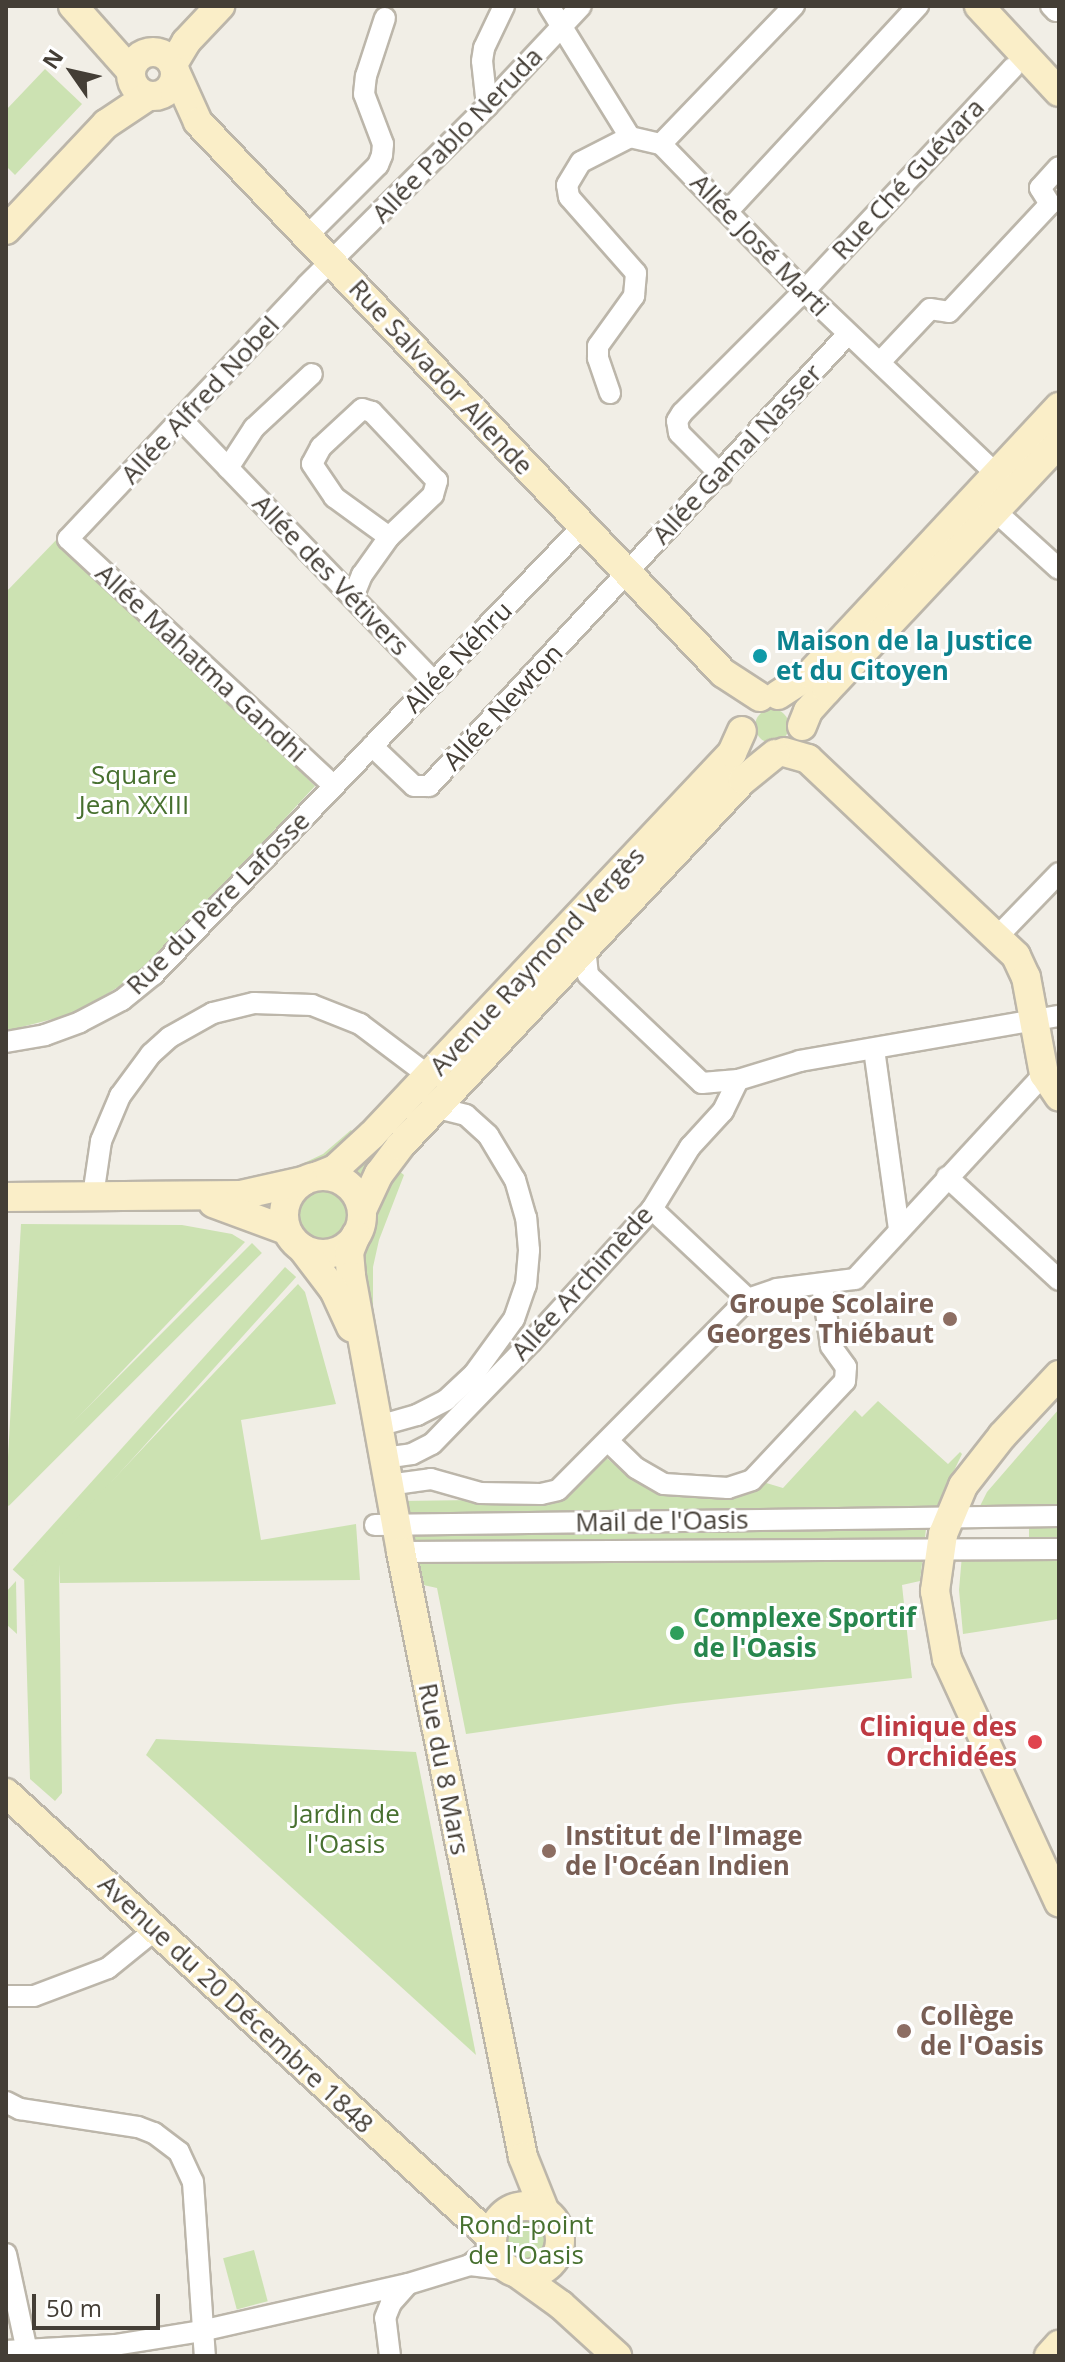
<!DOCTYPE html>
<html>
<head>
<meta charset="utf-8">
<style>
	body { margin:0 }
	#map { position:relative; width:1065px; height:2362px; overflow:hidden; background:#f1eee6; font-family:"Open Sans",sans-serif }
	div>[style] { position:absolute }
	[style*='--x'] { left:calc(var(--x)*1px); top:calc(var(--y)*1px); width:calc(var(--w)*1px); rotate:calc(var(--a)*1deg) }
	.green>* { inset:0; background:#cce2b2; transform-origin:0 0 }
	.round { border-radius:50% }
	.roads { filter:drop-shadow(2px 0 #bcb6aa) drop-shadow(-2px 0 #bcb6aa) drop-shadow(0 2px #bcb6aa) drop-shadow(0 -2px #bcb6aa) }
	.street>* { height:20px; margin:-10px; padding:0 10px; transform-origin:10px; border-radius:10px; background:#fff }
	.secondary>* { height:28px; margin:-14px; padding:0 14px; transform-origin:14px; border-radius:14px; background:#faeec8 }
	.secondary>.ring { margin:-14px; padding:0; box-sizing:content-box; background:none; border:28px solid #faeec8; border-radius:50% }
	.dots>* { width:22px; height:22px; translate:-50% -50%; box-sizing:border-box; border:4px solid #fff; border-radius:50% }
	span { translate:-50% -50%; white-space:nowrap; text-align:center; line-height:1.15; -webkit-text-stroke:6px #fff; paint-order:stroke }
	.street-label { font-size:26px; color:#443e36 }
	.culture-label { font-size:26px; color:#0d838f; font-weight:700 }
	.left { translate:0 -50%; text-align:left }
	.park-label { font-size:26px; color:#47702f }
	.education-label { font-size:26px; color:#785e54; font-weight:700 }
	.right { translate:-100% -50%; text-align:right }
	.leisure-label { font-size:26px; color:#27864d; font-weight:700 }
	.health-label { font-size:26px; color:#be3a42; font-weight:700 }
	.frame { position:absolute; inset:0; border:8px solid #443e36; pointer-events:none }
	.north { position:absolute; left:32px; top:32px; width:80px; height:80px; -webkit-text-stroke:6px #fff; paint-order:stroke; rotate:304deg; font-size:22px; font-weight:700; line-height:32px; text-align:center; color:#443e36 }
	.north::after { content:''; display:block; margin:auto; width:28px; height:36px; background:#443e36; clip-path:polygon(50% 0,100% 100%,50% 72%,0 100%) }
	.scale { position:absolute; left:32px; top:2294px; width:128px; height:36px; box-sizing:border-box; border:4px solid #443e36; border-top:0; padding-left:10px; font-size:24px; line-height:28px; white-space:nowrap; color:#443e36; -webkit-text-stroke:6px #fff; paint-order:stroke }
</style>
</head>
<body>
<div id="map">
	<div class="green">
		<i style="clip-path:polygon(45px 69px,82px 104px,15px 175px,6px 166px,6px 110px)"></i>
		<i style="clip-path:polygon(60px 536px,315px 786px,144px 971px,76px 1013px,6px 1031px,6px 592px)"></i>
		<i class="round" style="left:755px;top:709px;width:34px;height:34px"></i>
		<i style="clip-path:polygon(351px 1130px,358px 1137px,334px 1160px,307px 1170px,285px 1172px,323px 1154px)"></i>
		<i style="clip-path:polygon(373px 1146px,383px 1155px,364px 1192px,342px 1173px)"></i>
		<i style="clip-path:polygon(394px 1167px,404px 1175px,379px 1240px,373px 1267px,373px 1313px,364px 1314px,361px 1235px)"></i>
		<i class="round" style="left:293px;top:1185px;width:60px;height:60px"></i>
		<i style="clip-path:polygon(21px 1224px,182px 1225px,232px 1234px,245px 1242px,6px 1493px)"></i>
		<i style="left:252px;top:1243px;width:14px;height:358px;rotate:45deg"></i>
		<i style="left:285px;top:1267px;width:15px;height:407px;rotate:42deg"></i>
		<i style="clip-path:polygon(298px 1284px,305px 1292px,336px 1404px,241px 1420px,261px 1540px,356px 1524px,360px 1580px,60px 1583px,59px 1564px,62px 1793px,55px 1801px,30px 1779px,24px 1574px)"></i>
		<i style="clip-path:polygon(878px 1401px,948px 1464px,960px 1452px,962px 1454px,926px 1529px,920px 1581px,902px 1585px,912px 1678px,675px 1704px,466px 1734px,437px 1588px,419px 1584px,402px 1501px,559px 1499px,603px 1455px,630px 1478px,648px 1486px,727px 1497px,745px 1494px,763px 1482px,783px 1488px,855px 1410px,862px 1417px)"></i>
		<i style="clip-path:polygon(1059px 1409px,1059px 1619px,963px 1634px,959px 1590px,962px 1555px,1029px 1555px,1029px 1513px,977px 1512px,987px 1492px)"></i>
		<i style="clip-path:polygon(16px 1581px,17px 1634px,6px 1624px,6px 1592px)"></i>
		<i style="clip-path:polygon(156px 1739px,416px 1752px,476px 2055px,146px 1755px)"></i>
		<i class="round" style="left:494px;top:2207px;width:66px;height:66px"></i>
		<i style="left:254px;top:2250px;width:53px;height:32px;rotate:75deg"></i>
	</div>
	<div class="roads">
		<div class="street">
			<i style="--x:549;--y:6;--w:154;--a:58.3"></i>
			<i style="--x:630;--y:137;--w:32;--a:13"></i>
			<i style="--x:661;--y:144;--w:205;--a:45.8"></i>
			<i style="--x:804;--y:291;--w:264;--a:43.6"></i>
			<i style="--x:1051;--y:6;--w:7;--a:45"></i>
			<i style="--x:1056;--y:11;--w:4;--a:-45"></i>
			<i style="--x:487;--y:106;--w:45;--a:-96.3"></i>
			<i style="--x:482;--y:61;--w:13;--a:-81"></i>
			<i style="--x:484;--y:48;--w:47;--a:-64.5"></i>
			<i style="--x:661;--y:144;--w:192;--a:-46.1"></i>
			<i style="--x:728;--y:211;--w:280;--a:-47.2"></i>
			<i style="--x:307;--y:236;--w:100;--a:-45"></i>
			<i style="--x:378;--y:165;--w:11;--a:-68"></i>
			<i style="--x:382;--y:155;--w:11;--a:-85"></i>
			<i style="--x:383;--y:144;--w:53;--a:-110.8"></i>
			<i style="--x:364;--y:94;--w:18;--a:-84"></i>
			<i style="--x:366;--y:76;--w:61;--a:-71.9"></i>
			<i style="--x:881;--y:361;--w:71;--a:-46.7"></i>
			<i style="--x:930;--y:309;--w:19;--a:9"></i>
			<i style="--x:949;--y:312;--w:148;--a:-46.9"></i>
			<i style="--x:1050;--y:204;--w:19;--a:-122"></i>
			<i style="--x:1040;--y:188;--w:28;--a:-48"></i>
			<i style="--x:610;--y:393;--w:37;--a:-109"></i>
			<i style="--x:598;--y:358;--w:12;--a:-90"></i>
			<i style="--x:598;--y:346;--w:62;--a:-54.2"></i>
			<i style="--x:634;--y:296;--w:23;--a:-85"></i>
			<i style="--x:636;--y:273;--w:101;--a:-131.4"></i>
			<i style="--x:569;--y:197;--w:12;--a:-99"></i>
			<i style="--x:567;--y:185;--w:27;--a:-59"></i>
			<i style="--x:581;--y:162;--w:55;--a:-27"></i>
			<i style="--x:181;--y:419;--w:365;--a:46.1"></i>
			<i style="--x:228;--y:468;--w:48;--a:-57"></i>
			<i style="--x:254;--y:428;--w:79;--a:-43"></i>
			<i style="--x:721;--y:475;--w:59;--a:-135"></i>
			<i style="--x:679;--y:433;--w:12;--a:-99"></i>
			<i style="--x:677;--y:421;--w:9;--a:-58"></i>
			<i style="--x:682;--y:413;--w:173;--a:-45"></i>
			<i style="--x:804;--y:291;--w:306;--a:-46.9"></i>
			<i style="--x:995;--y:511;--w:86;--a:42.2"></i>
			<i style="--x:353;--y:597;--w:24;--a:-68"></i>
			<i style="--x:362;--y:575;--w:47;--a:-54.6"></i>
			<i style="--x:389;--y:537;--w:61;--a:-43.7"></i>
			<i style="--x:433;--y:495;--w:15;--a:-74"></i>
			<i style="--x:437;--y:481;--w:95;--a:-133.3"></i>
			<i style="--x:372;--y:412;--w:10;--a:-163"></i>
			<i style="--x:362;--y:409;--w:56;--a:137.2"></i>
			<i style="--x:321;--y:447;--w:19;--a:118"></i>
			<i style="--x:312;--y:464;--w:40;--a:56"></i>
			<i style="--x:334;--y:497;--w:68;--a:36"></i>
			<i style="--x:372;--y:746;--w:58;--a:43.6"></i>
			<i style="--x:414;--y:786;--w:15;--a:0"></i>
			<i style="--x:429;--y:786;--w:616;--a:-47.17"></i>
			<i style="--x:334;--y:786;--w:363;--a:-137.1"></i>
			<i style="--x:68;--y:539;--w:349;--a:-46.7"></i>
			<i style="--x:307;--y:285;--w:254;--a:-44.8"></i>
			<i style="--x:487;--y:106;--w:137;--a:-46.8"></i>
			<i style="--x:997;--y:937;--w:89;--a:-45.9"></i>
			<i style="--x:585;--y:947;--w:28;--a:84"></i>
			<i style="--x:588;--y:975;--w:157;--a:43.5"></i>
			<i style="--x:702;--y:1083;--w:36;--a:-5"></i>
			<i style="--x:6;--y:1042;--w:40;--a:-10"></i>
			<i style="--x:45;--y:1035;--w:37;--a:-20"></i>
			<i style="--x:80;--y:1022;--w:47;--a:-27.6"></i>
			<i style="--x:122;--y:1000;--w:40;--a:-39"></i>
			<i style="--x:153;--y:975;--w:620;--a:-46.24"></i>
			<i style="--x:874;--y:1049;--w:183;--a:82.1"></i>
			<i style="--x:947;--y:1177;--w:152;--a:42.6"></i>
			<i style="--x:93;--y:1196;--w:56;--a:-81.7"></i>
			<i style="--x:101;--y:1141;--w:49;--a:-67.1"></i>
			<i style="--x:120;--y:1096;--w:52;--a:-53.6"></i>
			<i style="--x:151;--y:1054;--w:25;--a:-42"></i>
			<i style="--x:170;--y:1037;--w:49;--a:-29.2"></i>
			<i style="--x:213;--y:1013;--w:42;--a:-13.7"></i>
			<i style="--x:254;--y:1003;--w:58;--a:2"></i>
			<i style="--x:312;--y:1005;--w:52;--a:21.6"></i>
			<i style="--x:360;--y:1024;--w:86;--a:37"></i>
			<i style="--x:652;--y:1209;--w:132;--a:43.2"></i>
			<i style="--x:378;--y:1426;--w:41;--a:-15.8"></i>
			<i style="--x:417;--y:1415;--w:33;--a:-27"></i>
			<i style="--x:446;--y:1400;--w:38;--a:-43"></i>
			<i style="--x:474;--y:1374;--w:68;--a:-54"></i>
			<i style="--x:514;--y:1319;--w:36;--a:-71"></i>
			<i style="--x:526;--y:1285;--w:35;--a:-85"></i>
			<i style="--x:529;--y:1250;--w:32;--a:-95"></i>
			<i style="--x:526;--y:1218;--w:40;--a:-106"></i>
			<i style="--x:515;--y:1180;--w:52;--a:-121"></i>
			<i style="--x:488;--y:1135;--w:30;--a:-138"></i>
			<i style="--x:466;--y:1115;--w:32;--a:-166"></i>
			<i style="--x:608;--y:1441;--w:39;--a:44"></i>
			<i style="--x:636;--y:1468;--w:32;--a:30"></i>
			<i style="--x:664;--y:1484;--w:64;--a:3.6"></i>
			<i style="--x:728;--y:1488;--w:25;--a:-18"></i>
			<i style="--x:752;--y:1480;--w:136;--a:-46.8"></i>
			<i style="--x:845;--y:1381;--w:14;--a:-86"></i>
			<i style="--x:846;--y:1367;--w:26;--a:-126"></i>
			<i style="--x:831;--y:1346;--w:62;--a:-98.4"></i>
			<i style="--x:384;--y:1458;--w:28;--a:-8"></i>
			<i style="--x:412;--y:1454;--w:22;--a:-27"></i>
			<i style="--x:432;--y:1444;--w:142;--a:-45.9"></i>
			<i style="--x:531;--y:1342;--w:180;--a:-47.7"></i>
			<i style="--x:652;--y:1209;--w:73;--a:-58.5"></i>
			<i style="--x:690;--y:1147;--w:49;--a:-47.5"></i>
			<i style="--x:723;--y:1111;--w:34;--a:-64"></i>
			<i style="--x:738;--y:1080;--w:65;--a:-17"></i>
			<i style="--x:800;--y:1061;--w:263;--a:-9.9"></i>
			<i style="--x:388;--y:1485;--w:43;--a:-7.9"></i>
			<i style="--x:431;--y:1479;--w:51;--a:15.9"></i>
			<i style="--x:480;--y:1493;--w:61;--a:0.9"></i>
			<i style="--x:541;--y:1494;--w:17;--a:-13"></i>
			<i style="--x:558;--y:1490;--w:269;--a:-45.2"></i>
			<i style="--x:748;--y:1299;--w:31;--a:-19"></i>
			<i style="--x:777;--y:1289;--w:79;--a:-7.3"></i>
			<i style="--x:855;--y:1279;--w:279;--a:-47.3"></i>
			<i style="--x:375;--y:1525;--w:684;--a:-0.75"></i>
			<i style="--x:401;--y:1552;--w:658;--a:-0.26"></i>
			<i style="--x:6;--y:1996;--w:28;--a:0"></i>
			<i style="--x:34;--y:1996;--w:79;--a:-20.7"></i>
			<i style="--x:108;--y:1968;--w:62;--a:-39.1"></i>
			<i style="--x:6;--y:2102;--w:16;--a:27"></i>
			<i style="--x:20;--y:2109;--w:119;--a:8.7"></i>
			<i style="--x:138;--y:2127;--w:17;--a:21"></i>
			<i style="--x:154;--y:2133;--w:31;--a:37"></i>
			<i style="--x:179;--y:2152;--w:33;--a:65"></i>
			<i style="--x:193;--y:2182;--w:174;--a:86.1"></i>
			<i style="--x:6;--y:2254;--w:104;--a:77.8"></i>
			<i style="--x:470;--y:2265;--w:40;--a:7.1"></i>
			<i style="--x:6;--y:2351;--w:109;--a:-3.2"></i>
			<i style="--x:115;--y:2345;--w:87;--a:-9.2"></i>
			<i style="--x:201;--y:2331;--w:212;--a:-12.8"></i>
			<i style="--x:408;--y:2284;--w:65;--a:-17"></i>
			<i style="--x:470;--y:2265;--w:29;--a:-38"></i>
			<i style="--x:390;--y:2356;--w:38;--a:-97"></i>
			<i style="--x:385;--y:2318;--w:16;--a:-68"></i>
			<i style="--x:391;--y:2303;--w:25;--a:-48"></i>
		</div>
		<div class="secondary">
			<i style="--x:73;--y:6;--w:87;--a:48.3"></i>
			<i style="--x:979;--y:6;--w:117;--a:47.1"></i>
			<i class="ring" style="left:131px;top:52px;width:16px;height:16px"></i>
			<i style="--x:173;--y:64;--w:26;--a:-59"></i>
			<i style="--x:186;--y:42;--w:50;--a:-46.6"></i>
			<i style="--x:175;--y:71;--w:56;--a:65.7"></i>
			<i style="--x:198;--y:122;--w:761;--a:46.38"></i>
			<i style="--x:723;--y:673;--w:44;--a:33"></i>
			<i style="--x:6;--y:230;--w:146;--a:-46.7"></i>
			<i style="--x:106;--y:124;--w:50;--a:-33.7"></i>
			<i style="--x:778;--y:695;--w:38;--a:-33"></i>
			<i style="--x:810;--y:674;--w:365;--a:-47"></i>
			<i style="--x:802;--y:726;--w:16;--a:-68"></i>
			<i style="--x:808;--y:711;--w:28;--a:-48"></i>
			<i style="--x:827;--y:690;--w:339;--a:-46.8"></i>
			<i style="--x:784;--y:752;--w:25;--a:16"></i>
			<i style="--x:808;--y:759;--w:286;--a:43.4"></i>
			<i style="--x:1016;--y:956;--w:23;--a:65"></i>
			<i style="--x:1026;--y:977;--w:99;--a:79.5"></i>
			<i style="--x:1044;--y:1074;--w:27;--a:56"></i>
			<i style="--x:318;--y:1176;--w:18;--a:-22"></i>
			<i style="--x:335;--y:1169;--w:50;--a:-42.6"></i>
			<i style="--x:372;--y:1135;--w:525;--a:-46.7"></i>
			<i style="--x:732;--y:753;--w:24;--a:-66"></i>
			<i class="ring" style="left:284px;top:1176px;width:50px;height:50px"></i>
			<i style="--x:6;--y:1197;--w:235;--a:-0.5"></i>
			<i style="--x:241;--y:1195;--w:64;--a:-12.7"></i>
			<i style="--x:213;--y:1203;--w:78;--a:20.3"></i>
			<i style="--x:362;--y:1210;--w:40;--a:-65"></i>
			<i style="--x:379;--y:1174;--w:35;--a:-53"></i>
			<i style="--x:400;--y:1146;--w:502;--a:-46.86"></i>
			<i style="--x:743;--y:780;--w:41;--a:-39.1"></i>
			<i style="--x:356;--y:1235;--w:18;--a:112"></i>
			<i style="--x:349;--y:1252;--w:24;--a:85"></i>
			<i style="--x:351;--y:1276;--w:280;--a:79.7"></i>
			<i style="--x:401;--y:1552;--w:617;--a:78.6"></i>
			<i style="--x:523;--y:2157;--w:59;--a:68.2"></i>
			<i style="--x:302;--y:1248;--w:53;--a:52.7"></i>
			<i style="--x:334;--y:1290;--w:41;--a:65.3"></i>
			<i style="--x:1059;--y:1375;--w:83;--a:133.1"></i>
			<i style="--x:1002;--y:1436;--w:63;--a:128"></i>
			<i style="--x:963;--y:1486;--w:52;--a:112.6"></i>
			<i style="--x:943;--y:1534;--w:58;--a:98"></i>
			<i style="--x:935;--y:1591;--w:69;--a:80"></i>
			<i style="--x:947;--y:1659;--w:268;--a:65.3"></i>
			<i style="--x:6;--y:1793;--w:659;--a:42.48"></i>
			<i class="ring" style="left:492px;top:2206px;width:40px;height:40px"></i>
			<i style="--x:518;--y:2274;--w:53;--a:35.8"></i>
			<i style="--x:561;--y:2305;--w:76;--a:42.3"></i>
			<i style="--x:1049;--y:2356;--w:15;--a:-48"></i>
		</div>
	</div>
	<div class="dots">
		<i style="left:760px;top:656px;background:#0f9aa8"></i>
		<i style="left:950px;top:1319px;background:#8d6e63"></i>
		<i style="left:677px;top:1633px;background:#2e9e5b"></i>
		<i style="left:1035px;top:1742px;background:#e0444e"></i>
		<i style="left:549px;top:1851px;background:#8d6e63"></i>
		<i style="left:904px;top:2031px;background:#8d6e63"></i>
	</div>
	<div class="street-label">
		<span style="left:457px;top:135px;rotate:-46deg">Allée Pablo Neruda</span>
		<span style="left:908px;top:179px;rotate:-47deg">Rue Ché Guévara</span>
		<span style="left:760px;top:245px;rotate:46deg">Allée José Marti</span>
		<span style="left:441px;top:377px;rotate:47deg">Rue Salvador Allende</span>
		<span style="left:200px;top:400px;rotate:-47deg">Allée Alfred Nobel</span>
		<span style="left:737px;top:454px;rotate:-47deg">Allée Gamal Nasser</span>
		<span style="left:331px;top:575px;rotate:46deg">Allée des Vétivers</span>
		<span style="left:458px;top:657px;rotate:-46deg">Allée Néhru</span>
		<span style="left:201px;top:663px;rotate:43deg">Allée Mahatma Gandhi</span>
		<span style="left:503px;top:707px;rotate:-47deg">Allée Newton</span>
		<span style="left:218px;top:903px;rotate:-45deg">Rue du Père Lafosse</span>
		<span style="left:537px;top:961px;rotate:-47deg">Avenue Raymond Vergès</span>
		<span style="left:582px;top:1283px;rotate:-48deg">Allée Archimède</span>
		<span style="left:662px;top:1521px;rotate:-1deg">Mail de l'Oasis</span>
		<span style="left:444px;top:1769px;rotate:79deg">Rue du 8 Mars</span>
		<span style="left:236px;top:2004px;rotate:43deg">Avenue du 20 Décembre 1848</span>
	</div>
	<div class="culture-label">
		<span class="left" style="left:776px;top:656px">Maison de la Justice<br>et du Citoyen</span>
	</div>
	<div class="park-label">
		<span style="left:134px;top:790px">Square<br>Jean XXIII</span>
		<span style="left:346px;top:1829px">Jardin de<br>l'Oasis</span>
		<span style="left:526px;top:2240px">Rond-point<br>de l'Oasis</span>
	</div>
	<div class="education-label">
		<span class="right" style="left:934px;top:1319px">Groupe Scolaire<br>Georges Thiébaut</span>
		<span class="left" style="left:565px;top:1851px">Institut de l'Image<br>de l'Océan Indien</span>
		<span class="left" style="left:920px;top:2031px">Collège<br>de l'Oasis</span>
	</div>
	<div class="leisure-label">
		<span class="left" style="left:693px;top:1633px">Complexe Sportif<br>de l'Oasis</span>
	</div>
	<div class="health-label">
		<span class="right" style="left:1017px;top:1742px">Clinique des<br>Orchidées</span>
	</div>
	<div class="frame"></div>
	<div class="north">N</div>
	<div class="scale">50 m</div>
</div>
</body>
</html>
